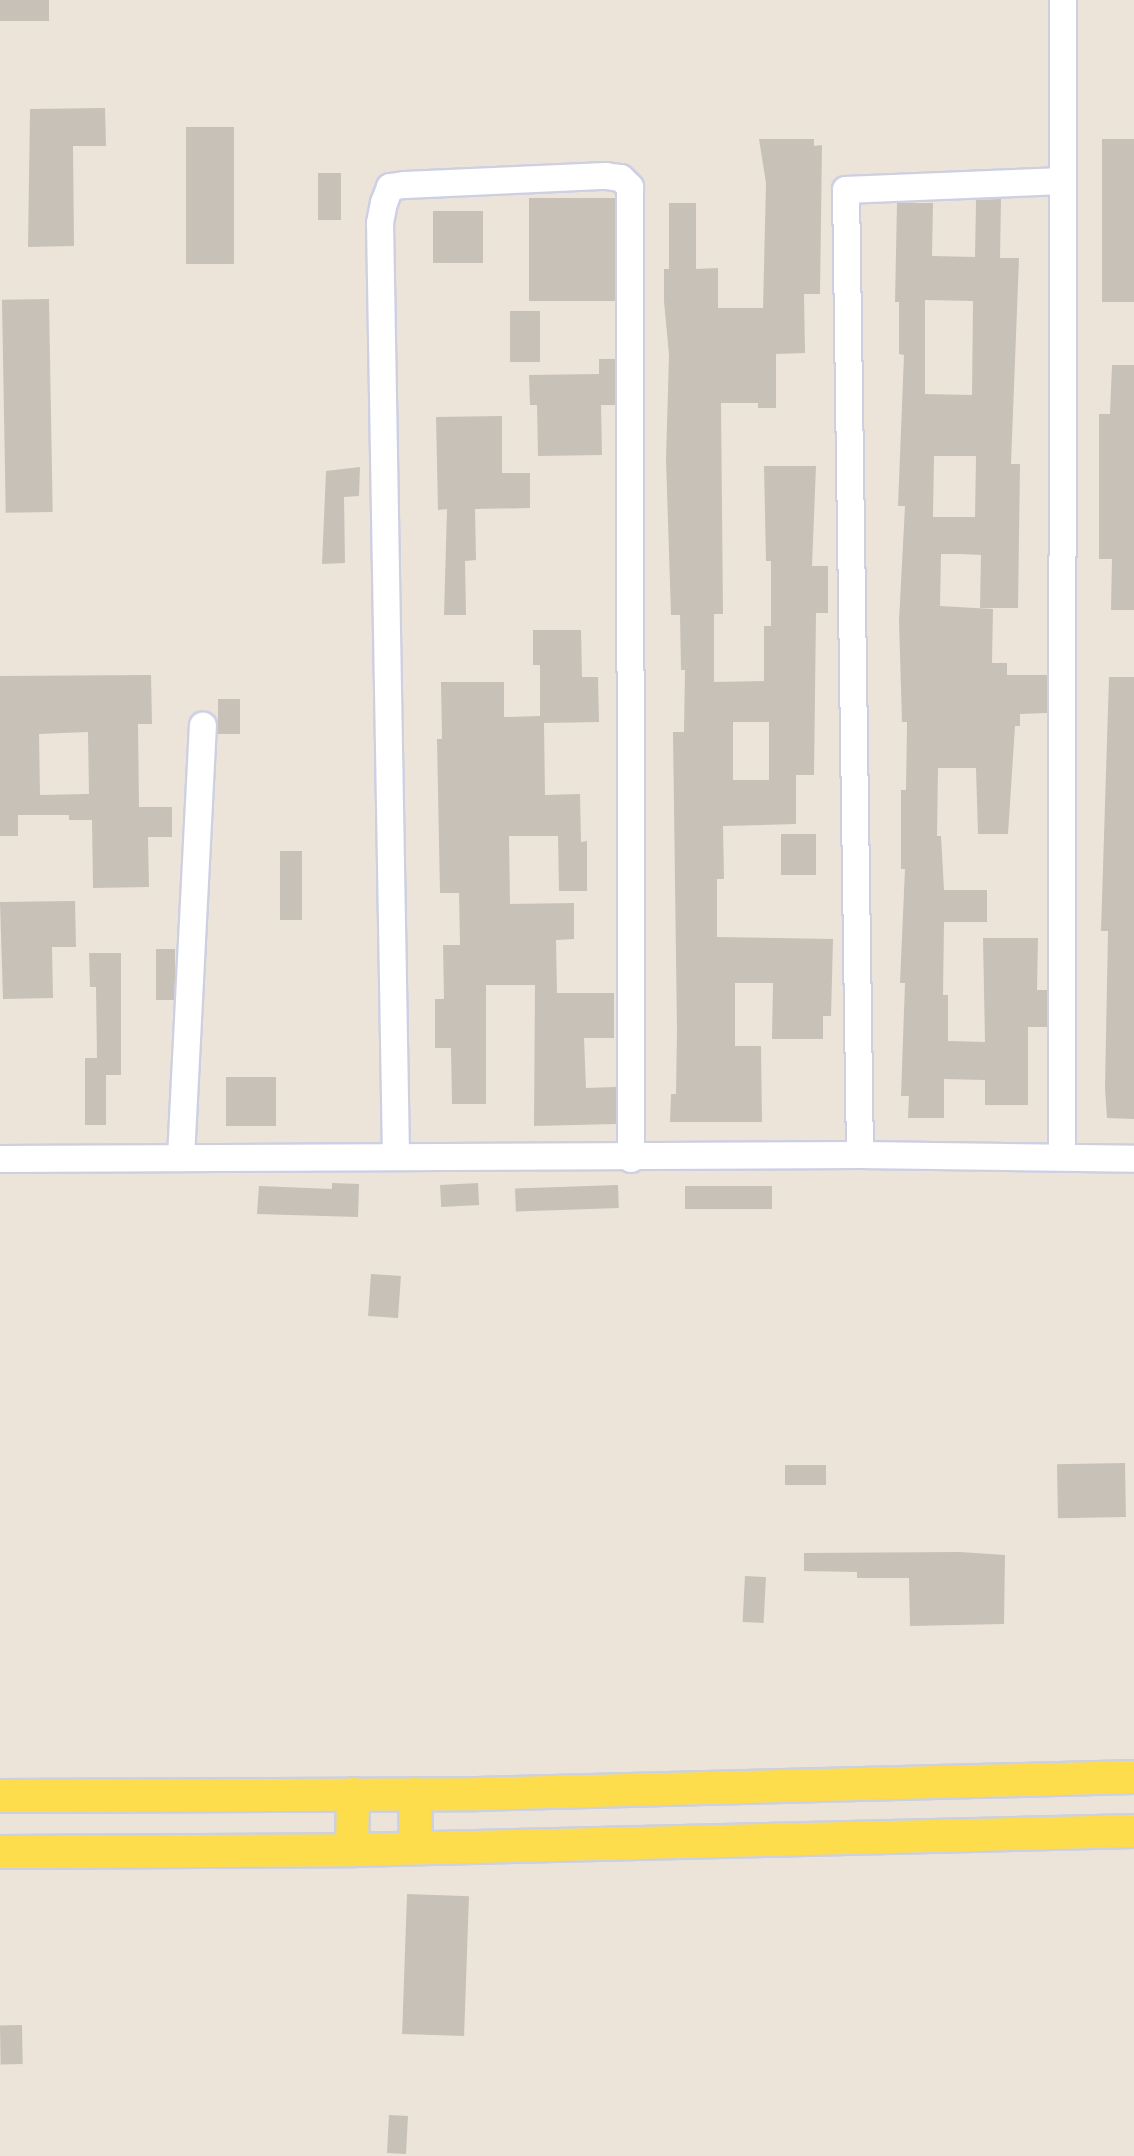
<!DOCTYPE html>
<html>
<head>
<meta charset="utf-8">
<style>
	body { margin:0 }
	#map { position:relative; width:1134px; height:2156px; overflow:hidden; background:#ece4d8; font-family:Barlow,sans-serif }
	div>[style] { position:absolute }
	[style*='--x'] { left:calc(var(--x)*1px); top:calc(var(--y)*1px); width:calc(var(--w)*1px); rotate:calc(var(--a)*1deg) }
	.building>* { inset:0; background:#c7c1b8; transform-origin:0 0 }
	.roads { filter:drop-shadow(2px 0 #cdd0e3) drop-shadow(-2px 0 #cdd0e3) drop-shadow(0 2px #cdd0e3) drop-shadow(0 -2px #cdd0e3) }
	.minor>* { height:26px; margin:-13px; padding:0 13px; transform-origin:13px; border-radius:13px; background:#fff }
	.major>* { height:32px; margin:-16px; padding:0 16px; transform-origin:16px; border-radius:16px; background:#fddd4b }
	span { translate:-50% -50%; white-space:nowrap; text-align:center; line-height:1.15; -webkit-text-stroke:4.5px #fff; paint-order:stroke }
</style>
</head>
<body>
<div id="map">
	<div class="building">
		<i style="left:0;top:0;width:49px;height:21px"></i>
		<i style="clip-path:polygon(105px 108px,106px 146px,73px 146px,74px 246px,28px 247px,30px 109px)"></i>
		<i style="left:186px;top:127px;width:48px;height:137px"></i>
		<i style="clip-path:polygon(evenodd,759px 139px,814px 139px,814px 146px,822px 145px,820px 294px,804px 294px,805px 353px,776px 354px,776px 408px,758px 408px,758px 403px,721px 403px,723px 614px,714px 614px,714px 682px,764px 681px,764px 626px,771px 626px,771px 561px,766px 561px,764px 466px,816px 466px,812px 566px,828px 566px,828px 613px,816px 613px,814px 775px,796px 775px,796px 824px,723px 826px,724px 879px,717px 879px,717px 937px,833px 939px,831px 1016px,823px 1016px,823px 1039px,772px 1039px,773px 983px,735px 983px,735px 1046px,761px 1046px,762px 1122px,670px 1122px,671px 1094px,676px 1094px,677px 1030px,673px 732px,684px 732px,685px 670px,681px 670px,680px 615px,671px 615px,666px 459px,669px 355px,664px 301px,664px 269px,669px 269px,669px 203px,696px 203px,696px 269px,718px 268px,718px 308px,763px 308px,766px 183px,759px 139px,733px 722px,769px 722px,769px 780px,733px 780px,733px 722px)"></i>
		<i style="left:1102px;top:139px;width:32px;height:163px"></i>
		<i style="left:318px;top:173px;width:23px;height:47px"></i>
		<i style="left:615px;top:198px;width:103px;height:86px;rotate:90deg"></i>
		<i style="clip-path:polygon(evenodd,1001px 199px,1000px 258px,1019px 258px,1011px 464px,1020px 464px,1018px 608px,980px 608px,981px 555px,962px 554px,941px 554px,940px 606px,993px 609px,992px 663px,1007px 663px,1007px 675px,1047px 675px,1047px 713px,1020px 714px,1020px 726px,1015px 726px,1008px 834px,978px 834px,976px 768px,938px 768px,937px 836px,941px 836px,944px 890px,987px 890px,987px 922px,944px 922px,943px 995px,948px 995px,948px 1041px,985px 1042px,983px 938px,1038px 938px,1037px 990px,1047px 990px,1047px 1027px,1028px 1027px,1028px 1105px,985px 1105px,985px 1080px,944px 1079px,944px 1118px,908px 1118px,909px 1096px,901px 1096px,905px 983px,900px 983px,905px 869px,901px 869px,901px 790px,906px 790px,907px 722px,902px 722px,899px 621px,905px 506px,898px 506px,904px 355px,899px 354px,899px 302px,895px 302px,897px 203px,933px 203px,932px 256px,975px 257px,976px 200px,1001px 199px,925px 300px,973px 301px,972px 395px,925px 394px,925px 300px,1001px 199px,934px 456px,976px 456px,975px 517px,933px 517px,934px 456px)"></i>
		<i style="left:483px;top:211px;width:52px;height:50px;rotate:90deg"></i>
		<i style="left:49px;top:299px;width:213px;height:47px;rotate:89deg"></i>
		<i style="left:510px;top:311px;width:30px;height:51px"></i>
		<i style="clip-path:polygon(599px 359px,615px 359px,615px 405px,601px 405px,602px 455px,538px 456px,537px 405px,530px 405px,529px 375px,599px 374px)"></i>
		<i style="clip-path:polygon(1112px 365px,1134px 365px,1134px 610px,1111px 610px,1112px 559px,1099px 559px,1099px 414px,1110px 414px)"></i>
		<i style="clip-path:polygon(502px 416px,502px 473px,530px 473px,530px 508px,475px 509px,476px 560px,465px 561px,466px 615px,444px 615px,447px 509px,438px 510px,436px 417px)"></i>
		<i style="clip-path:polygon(360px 467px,359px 496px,344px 497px,345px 563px,322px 564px,326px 471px)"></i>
		<i style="clip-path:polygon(533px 630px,581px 630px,582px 677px,598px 677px,599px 722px,544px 723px,545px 795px,580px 794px,581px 842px,587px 841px,587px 891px,559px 891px,558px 836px,509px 836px,510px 904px,574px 903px,574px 939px,556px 940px,557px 993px,614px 993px,614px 1038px,584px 1038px,586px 1088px,616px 1087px,616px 1124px,534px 1126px,535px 985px,486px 985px,486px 1104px,452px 1104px,451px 1048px,435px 1048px,435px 999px,444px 999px,443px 945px,460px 945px,459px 893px,440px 893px,437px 739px,442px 739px,441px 682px,504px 682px,504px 717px,540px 716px,540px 665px,533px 665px)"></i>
		<i style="clip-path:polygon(evenodd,151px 675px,152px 724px,138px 724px,139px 807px,172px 807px,172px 837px,148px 837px,149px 887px,93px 888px,92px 820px,69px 820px,69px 815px,18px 815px,18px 836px,0 836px,0 676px,151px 675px,88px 732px,89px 794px,40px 795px,39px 734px,88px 732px)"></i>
		<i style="clip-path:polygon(1109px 677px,1134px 677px,1134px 1119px,1107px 1118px,1105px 1088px,1108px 931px,1101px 931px)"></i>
		<i style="left:218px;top:699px;width:22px;height:35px"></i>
		<i style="left:781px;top:834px;width:35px;height:41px"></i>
		<i style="left:280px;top:851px;width:22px;height:69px"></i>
		<i style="clip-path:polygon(75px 901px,76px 947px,52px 947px,53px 998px,3px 999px,0 902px)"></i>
		<i style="left:156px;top:949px;width:19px;height:51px"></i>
		<i style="clip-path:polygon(89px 953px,121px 953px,121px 1075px,106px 1075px,106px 1125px,85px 1125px,85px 1058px,97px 1058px,96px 987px,90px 987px)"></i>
		<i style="left:226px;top:1077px;width:50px;height:49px"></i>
		<i style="clip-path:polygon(332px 1183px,359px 1184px,358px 1217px,257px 1214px,259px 1186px,332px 1189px)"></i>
		<i style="left:478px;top:1183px;width:22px;height:38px;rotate:87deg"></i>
		<i style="left:618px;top:1185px;width:23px;height:103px;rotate:88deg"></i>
		<i style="left:772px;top:1186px;width:23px;height:87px;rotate:90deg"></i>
		<i style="left:371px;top:1274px;width:30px;height:42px;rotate:4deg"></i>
		<i style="left:1125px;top:1463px;width:54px;height:68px;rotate:89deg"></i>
		<i style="left:826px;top:1465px;width:20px;height:41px;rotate:90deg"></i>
		<i style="clip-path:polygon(960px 1552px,1005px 1555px,1004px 1624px,910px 1626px,909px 1578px,857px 1578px,857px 1572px,804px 1571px,804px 1553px)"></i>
		<i style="left:745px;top:1576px;width:21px;height:46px;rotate:3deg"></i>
		<i style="left:407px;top:1894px;width:62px;height:140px;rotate:2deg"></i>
		<i style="left:22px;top:2025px;width:39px;height:22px;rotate:89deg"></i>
		<i style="left:389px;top:2115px;width:19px;height:38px;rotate:3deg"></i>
	</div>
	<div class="roads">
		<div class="minor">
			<i style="--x:860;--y:1155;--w:965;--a:-90.83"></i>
			<i style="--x:846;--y:190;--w:216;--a:-2.4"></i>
			<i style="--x:396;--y:1157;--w:934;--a:-90.98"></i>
			<i style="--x:380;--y:223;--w:20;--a:-79"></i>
			<i style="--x:384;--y:203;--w:17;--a:-69"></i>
			<i style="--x:390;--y:187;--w:15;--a:-8"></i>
			<i style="--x:405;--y:185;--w:201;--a:-2.6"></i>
			<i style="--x:606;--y:176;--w:15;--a:8"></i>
			<i style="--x:621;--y:178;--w:13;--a:45"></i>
			<i style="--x:630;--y:187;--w:972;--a:89.94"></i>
			<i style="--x:1062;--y:1157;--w:1157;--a:-89.95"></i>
			<i style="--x:181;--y:1158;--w:433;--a:-87.1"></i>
			<i style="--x:0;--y:1159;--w:860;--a:-0.27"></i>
			<i style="--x:860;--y:1155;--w:274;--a:0.8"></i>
		</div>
		<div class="major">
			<i style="--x:415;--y:1794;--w:54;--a:88.9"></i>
			<i style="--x:0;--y:1796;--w:477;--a:-0.2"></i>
			<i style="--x:477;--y:1794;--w:657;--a:-1.48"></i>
			<i style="--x:352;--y:1850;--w:56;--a:-89"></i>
			<i style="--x:0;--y:1852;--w:352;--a:-0.3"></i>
			<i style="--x:352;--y:1850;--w:782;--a:-1.39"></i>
		</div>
	</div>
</div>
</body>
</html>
